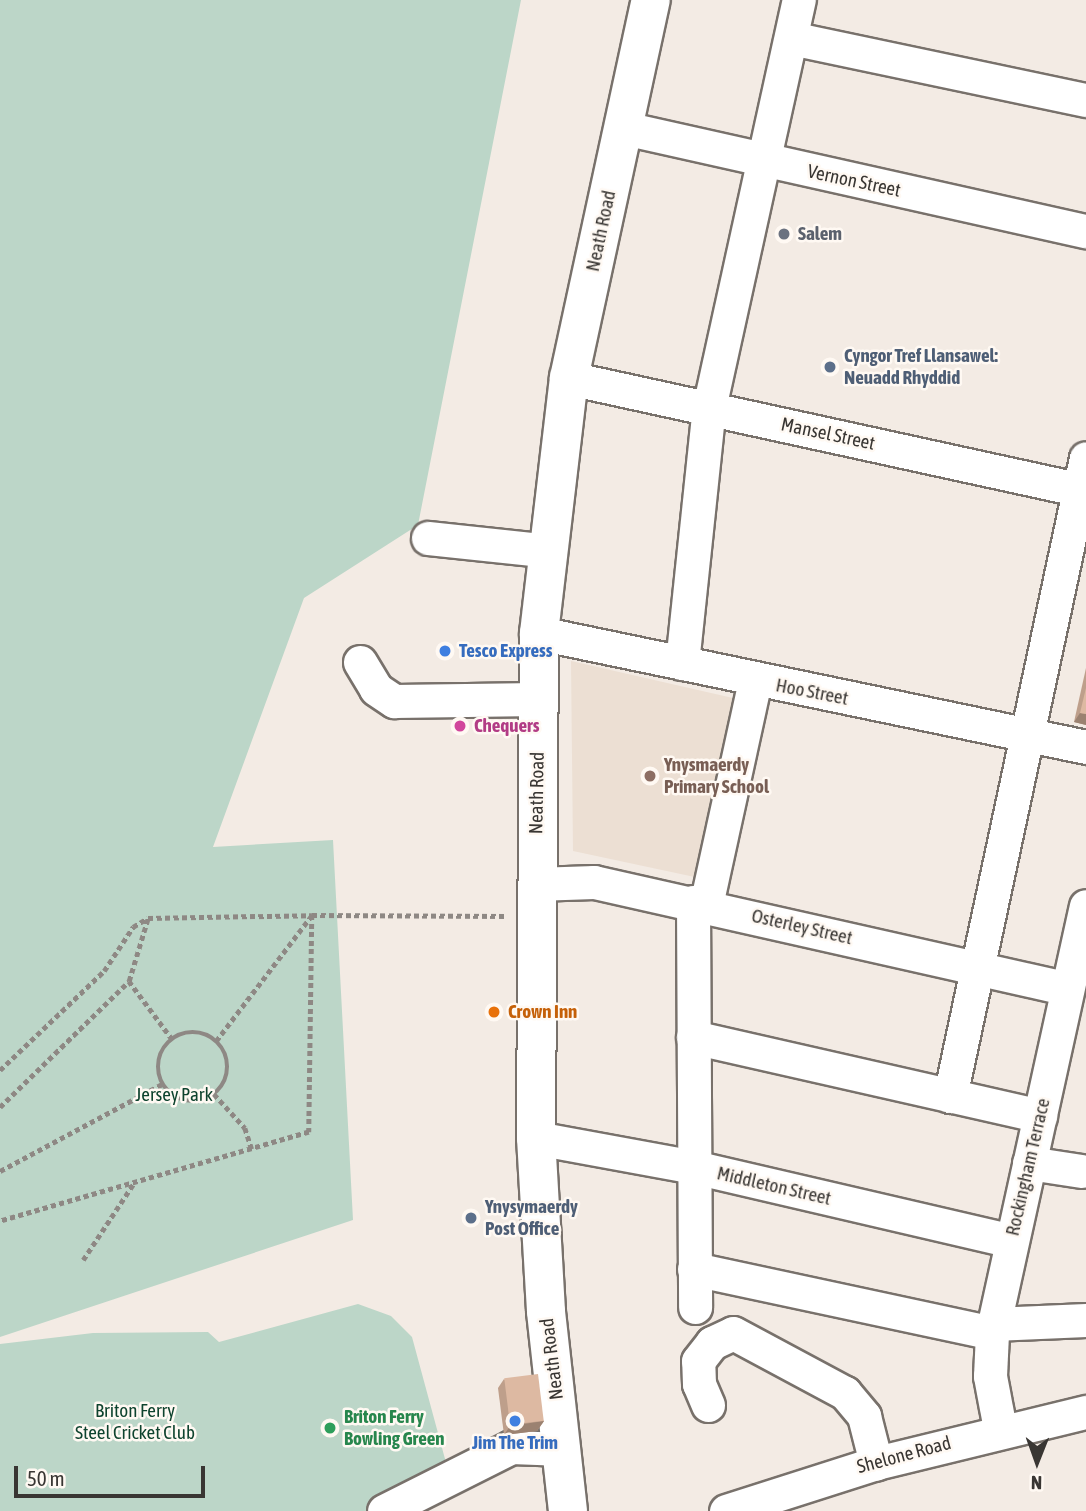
<!DOCTYPE html>
<html>
<head>
<meta charset="utf-8">
<style>
	body { margin:0 }
	#map { position:relative; width:1086px; height:1511px; overflow:hidden; background:#f3ebe4; font-family:"Asap Condensed",sans-serif }
	div>[style] { position:absolute }
	[style*='--x'] { left:calc(var(--x)*1px); top:calc(var(--y)*1px); width:calc(var(--w)*1px); rotate:calc(var(--a)*1deg) }
	.built>* { inset:0; background:#ecdfd3 }
	.green>* { inset:0; background:#bcd6c8 }
	.path>* { height:4.5px; margin-top:-2.25px; transform-origin:0; background:repeating-linear-gradient(90deg,#8e8884 0 5px,transparent 0 8.5px) }
	.path>.ring { margin:-2.25px; padding:0; box-sizing:content-box; background:none; border:4.5px solid #8e8884; border-radius:50% }
	.roads { filter:drop-shadow(2px 0 #78716b) drop-shadow(-2px 0 #78716b) drop-shadow(0 2px #78716b) drop-shadow(0 -2px #78716b) }
	.minor>* { height:33px; margin:-16.5px; padding:0 16.5px; transform-origin:16.5px; border-radius:16.5px; background:#fff }
	.major>* { height:38px; margin:-19px; padding:0 19px; transform-origin:19px; border-radius:19px; background:#fff }
	.wall>* { inset:0; background:#be9f8b }
	.shaded-wall>* { inset:0; background:#9b8271 }
	.building>* { inset:0; background:#ddb9a2; transform-origin:0 0 }
	.dots>* { width:19px; height:19px; translate:-50% -50%; box-sizing:border-box; border:4px solid #fff9f3; border-radius:50% }
	span { translate:-50% -50%; white-space:nowrap; text-align:center; line-height:1.15; -webkit-text-stroke:5px #fff9f3; paint-order:stroke }
	.street-label { font-size:19px; color:#393633 }
	.worship-label { font-size:19px; color:#5b616d; font-weight:700 }
	.left { translate:0 -50%; text-align:left }
	.service-label { font-size:19px; color:#4e5e75; font-weight:700 }
	.shop-label { font-size:19px; color:#366cbe; font-weight:700 }
	.hotel-label { font-size:19px; color:#b23c85; font-weight:700 }
	.education-label { font-size:19px; color:#785e54; font-weight:700 }
	.food-label { font-size:19px; color:#c56008; font-weight:700 }
	.park-label { font-size:19px; color:#0e432e }
	.leisure-label { font-size:19px; color:#27864d; font-weight:700 }
	.north { position:absolute; left:1002px; top:1427px; width:70px; height:70px; -webkit-text-stroke:5px #fff9f3; paint-order:stroke; rotate:181deg; font-size:19px; font-weight:700; line-height:28px; text-align:center; color:#393633 }
	.north::after { content:''; display:block; margin:auto; width:24px; height:32px; background:#393633; clip-path:polygon(50% 0,100% 100%,50% 72%,0 100%) }
	.scale { position:absolute; left:14px; top:1466px; width:191px; height:32px; box-sizing:border-box; border:4px solid #393633; border-top:0; padding-left:9px; font-size:21px; line-height:24px; white-space:nowrap; color:#393633; -webkit-text-stroke:5px #fff9f3; paint-order:stroke }
</style>
</head>
<body>
<div id="map">
	<div class="built">
		<i style="clip-path:polygon(571px 661px,746px 701px,704px 879px,573px 851px)"></i>
	</div>
	<div class="green">
		<i style="clip-path:polygon(0 0,521px 0,418px 525px,304px 598px,213px 847px,333px 840px,353px 1220px,0 1337px)"></i>
		<i style="clip-path:polygon(358px 1304px,391px 1316px,412px 1337px,448px 1470px,369px 1511px,0 1511px,0 1344px,93px 1333px,208px 1332px,219px 1342px)"></i>
	</div>
	<div class="path">
		<i style="--x:129;--y:981;--w:72;--a:53.4"></i>
		<i class="ring" style="left:158px;top:1032px;width:65.5px;height:65.5px"></i>
		<i style="--x:216;--y:1041;--w:158;--a:-52.7"></i>
		<i style="--x:312;--y:915;--w:194;--a:0.3"></i>
		<i style="--x:0;--y:1070;--w:144;--a:-43.6"></i>
		<i style="--x:104;--y:971;--w:53;--a:-56.6"></i>
		<i style="--x:133;--y:927;--w:17;--a:-31"></i>
		<i style="--x:148;--y:918;--w:164;--a:-1"></i>
		<i style="--x:312;--y:915;--w:217;--a:90.8"></i>
		<i style="--x:309;--y:1132;--w:322;--a:163.9"></i>
		<i style="--x:214;--y:1094;--w:46;--a:47.6"></i>
		<i style="--x:245;--y:1128;--w:22;--a:72"></i>
		<i style="--x:0;--y:1107;--w:180;--a:-44.3"></i>
		<i style="--x:129;--y:981;--w:66;--a:-73.2"></i>
		<i style="--x:0;--y:1171;--w:184;--a:-28.2"></i>
		<i style="--x:83;--y:1260;--w:92;--a:-56.5"></i>
	</div>
	<div class="roads">
		<div class="minor">
			<i style="--x:791;--y:38;--w:301;--a:11.9"></i>
			<i style="--x:624;--y:128;--w:473;--a:12.6"></i>
			<i style="--x:569;--y:378;--w:529;--a:12.33"></i>
			<i style="--x:428;--y:538;--w:122;--a:6.1"></i>
			<i style="--x:539;--y:633;--w:559;--a:11.77"></i>
			<i style="--x:360;--y:662;--w:31;--a:59"></i>
			<i style="--x:376;--y:689;--w:22;--a:34"></i>
			<i style="--x:394;--y:701;--w:144;--a:-0.8"></i>
			<i style="--x:682;--y:663;--w:256;--a:-84"></i>
			<i style="--x:709;--y:408;--w:418;--a:-77.6"></i>
			<i style="--x:535;--y:884;--w:59;--a:-1.9"></i>
			<i style="--x:594;--y:882;--w:485;--a:12.7"></i>
			<i style="--x:693;--y:902;--w:405;--a:89.7"></i>
			<i style="--x:706;--y:905;--w:230;--a:-77.7"></i>
			<i style="--x:693;--y:1037;--w:356;--a:12.8"></i>
			<i style="--x:950;--y:1096;--w:652;--a:-77.97"></i>
			<i style="--x:536;--y:1138;--w:161;--a:10.4"></i>
			<i style="--x:694;--y:1167;--w:326;--a:13.1"></i>
			<i style="--x:1029;--y:1163;--w:53;--a:8.7"></i>
			<i style="--x:694;--y:1269;--w:305;--a:12.1"></i>
			<i style="--x:993;--y:1324;--w:93;--a:-2.5"></i>
			<i style="--x:708;--y:1405;--w:23;--a:-113"></i>
			<i style="--x:699;--y:1384;--w:23;--a:-92"></i>
			<i style="--x:698;--y:1361;--w:23;--a:-52"></i>
			<i style="--x:712;--y:1343;--w:23;--a:-25"></i>
			<i style="--x:733;--y:1333;--w:127;--a:28.2"></i>
			<i style="--x:845;--y:1393;--w:30;--a:50"></i>
			<i style="--x:864;--y:1416;--w:49;--a:75.7"></i>
			<i style="--x:1000;--y:1429;--w:54;--a:-100.7"></i>
			<i style="--x:990;--y:1376;--w:43;--a:-87.3"></i>
			<i style="--x:992;--y:1333;--w:437;--a:-77.6"></i>
			<i style="--x:384;--y:1511;--w:142;--a:-26.7"></i>
			<i style="--x:511;--y:1447;--w:52;--a:2.2"></i>
			<i style="--x:726;--y:1511;--w:157;--a:-17.7"></i>
			<i style="--x:876;--y:1463;--w:216;--a:-13.7"></i>
		</div>
		<div class="major">
			<i style="--x:568;--y:1511;--w:201;--a:-96.3"></i>
			<i style="--x:546;--y:1311;--w:173;--a:-93.3"></i>
			<i style="--x:536;--y:1138;--w:505;--a:-89.66"></i>
			<i style="--x:539;--y:633;--w:257;--a:-83.3"></i>
			<i style="--x:569;--y:378;--w:387;--a:-77.8"></i>
		</div>
	</div>
	<div class="wall">
		<i style="clip-path:polygon(1086px 668px,1086px 725px,1074px 722px)"></i>
		<i style="clip-path:polygon(504px 1379px,544px 1421px,537px 1431px,504px 1435px,498px 1388px)"></i>
	</div>
	<div class="shaded-wall">
		<i style="clip-path:polygon(1080px 713px,1086px 714px,1086px 725px,1074px 722px)"></i>
		<i style="clip-path:polygon(544px 1421px,537px 1431px,504px 1435px,510px 1426px)"></i>
	</div>
	<div class="building">
		<i style="clip-path:polygon(1086px 688px,1086px 714px,1080px 713px)"></i>
		<i style="left:538px;top:1374px;width:47px;height:34px;rotate:83deg"></i>
	</div>
	<div class="dots">
		<i style="left:784px;top:234px;background:#6b7280"></i>
		<i style="left:830px;top:367px;background:#5c6f8a"></i>
		<i style="left:445px;top:651px;background:#3f7fe0"></i>
		<i style="left:460px;top:726px;background:#d1479c"></i>
		<i style="left:650px;top:776px;background:#8d6e63"></i>
		<i style="left:494px;top:1012px;background:#e8710a"></i>
		<i style="left:471px;top:1218px;background:#5c6f8a"></i>
		<i style="left:515px;top:1421px;background:#3f7fe0"></i>
		<i style="left:330px;top:1428px;background:#2e9e5b"></i>
	</div>
	<div class="street-label">
		<span style="left:854px;top:181px;rotate:12deg">Vernon Street</span>
		<span style="left:601px;top:231px;rotate:-78deg">Neath Road</span>
		<span style="left:828px;top:434px;rotate:12deg">Mansel Street</span>
		<span style="left:812px;top:692px;rotate:11deg">Hoo Street</span>
		<span style="left:537px;top:793px;rotate:-89deg">Neath Road</span>
		<span style="left:802px;top:927px;rotate:13deg">Osterley Street</span>
		<span style="left:1028px;top:1167px;rotate:-77deg">Rockingham Terrace</span>
		<span style="left:774px;top:1186px;rotate:13deg">Middleton Street</span>
		<span style="left:552px;top:1359px;rotate:-97deg">Neath Road</span>
		<span style="left:904px;top:1455px;rotate:-15deg">Shelone Road</span>
	</div>
	<div class="worship-label">
		<span class="left" style="left:798px;top:234px">Salem</span>
	</div>
	<div class="service-label">
		<span class="left" style="left:844px;top:367px">Cyngor Tref Llansawel:<br>Neuadd Rhyddid</span>
		<span class="left" style="left:485px;top:1218px">Ynysymaerdy<br>Post Office</span>
	</div>
	<div class="shop-label">
		<span class="left" style="left:459px;top:651px">Tesco Express</span>
		<span style="left:515px;top:1443px">Jim The Trim</span>
	</div>
	<div class="hotel-label">
		<span class="left" style="left:474px;top:726px">Chequers</span>
	</div>
	<div class="education-label">
		<span class="left" style="left:664px;top:776px">Ynysmaerdy<br>Primary School</span>
	</div>
	<div class="food-label">
		<span class="left" style="left:508px;top:1012px">Crown Inn</span>
	</div>
	<div class="park-label">
		<span style="left:174px;top:1095px">Jersey Park</span>
		<span style="left:135px;top:1422px">Briton Ferry<br>Steel Cricket Club</span>
	</div>
	<div class="leisure-label">
		<span class="left" style="left:344px;top:1428px">Briton Ferry<br>Bowling Green</span>
	</div>
	<div class="north">N</div>
	<div class="scale">50 m</div>
</div>
</body>
</html>
